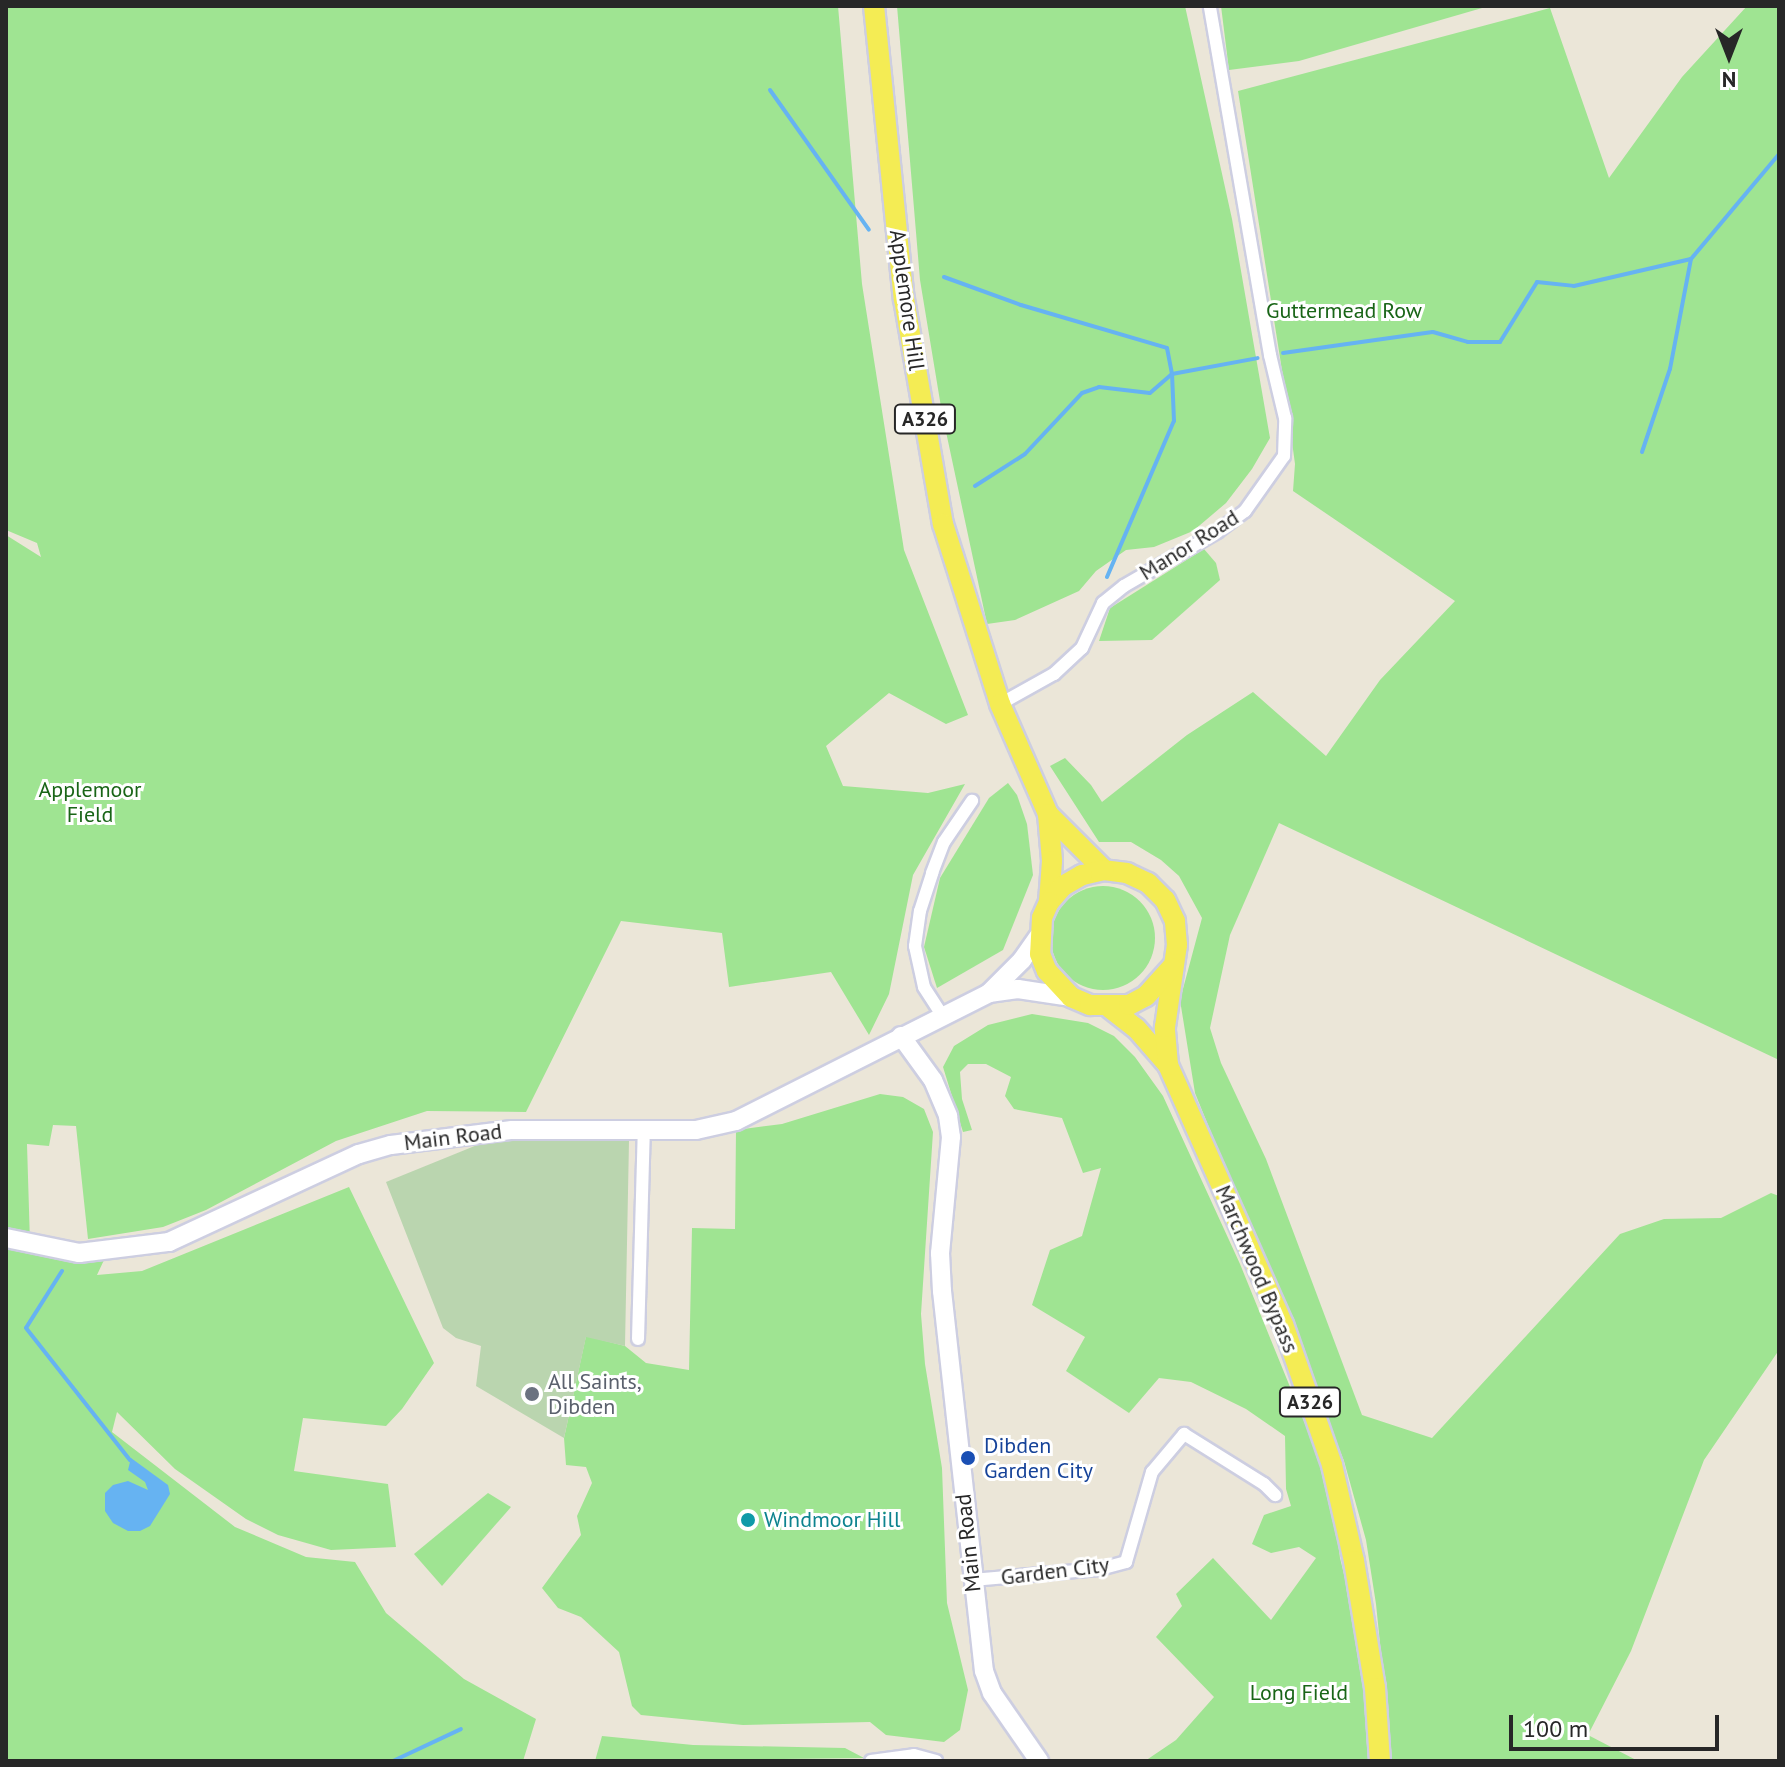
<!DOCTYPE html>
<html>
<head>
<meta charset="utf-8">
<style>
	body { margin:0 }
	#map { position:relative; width:1785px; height:1767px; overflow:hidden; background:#ebe6d8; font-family:"PT Sans",sans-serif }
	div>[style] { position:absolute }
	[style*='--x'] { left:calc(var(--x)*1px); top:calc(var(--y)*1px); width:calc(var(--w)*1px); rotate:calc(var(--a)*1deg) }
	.green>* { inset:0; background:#9fe492 }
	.round { border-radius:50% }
	.cemetery>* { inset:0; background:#bad5af }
	.water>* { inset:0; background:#66b3f2 }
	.stream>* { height:4px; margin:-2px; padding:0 2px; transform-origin:2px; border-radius:2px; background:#66b3f2 }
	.roads { filter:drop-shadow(2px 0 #cdcee1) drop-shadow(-2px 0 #cdcee1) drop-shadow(0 2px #cdcee1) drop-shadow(0 -2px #cdcee1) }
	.street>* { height:12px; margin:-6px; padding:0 6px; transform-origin:6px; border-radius:6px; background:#fff }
	.secondary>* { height:18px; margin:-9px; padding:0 9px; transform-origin:9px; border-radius:9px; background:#fff }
	.primary>* { height:20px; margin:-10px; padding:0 10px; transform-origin:10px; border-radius:10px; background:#f4ec54 }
	.dots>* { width:22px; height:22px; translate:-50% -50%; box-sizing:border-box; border:4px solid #fff; border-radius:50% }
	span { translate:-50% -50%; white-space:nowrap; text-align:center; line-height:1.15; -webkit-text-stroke:6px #fff; paint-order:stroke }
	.shield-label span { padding:2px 6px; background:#fff; border:2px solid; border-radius:6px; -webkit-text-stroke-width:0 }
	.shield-label { font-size:20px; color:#272727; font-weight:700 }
	.street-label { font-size:22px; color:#272727 }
	.park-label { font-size:22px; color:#196517 }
	.worship-label { font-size:22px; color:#5b616d }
	.left { translate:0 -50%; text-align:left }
	.transit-label { font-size:22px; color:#164399 }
	.culture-label { font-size:22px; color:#0d838f }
	.frame { position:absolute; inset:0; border:8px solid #272727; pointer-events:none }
	.north { position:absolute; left:1689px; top:16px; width:80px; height:80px; -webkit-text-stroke:6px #fff; paint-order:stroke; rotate:180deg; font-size:22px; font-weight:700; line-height:32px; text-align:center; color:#272727 }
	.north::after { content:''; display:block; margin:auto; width:28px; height:36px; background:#272727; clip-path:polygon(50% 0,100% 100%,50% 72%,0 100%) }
	.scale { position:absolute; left:1509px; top:1715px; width:210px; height:36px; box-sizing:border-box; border:4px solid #272727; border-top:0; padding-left:10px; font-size:24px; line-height:28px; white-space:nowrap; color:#272727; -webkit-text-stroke:6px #fff; paint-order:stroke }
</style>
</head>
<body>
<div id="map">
	<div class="green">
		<i style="clip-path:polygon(6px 6px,838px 6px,862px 284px,904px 550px,968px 715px,946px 724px,889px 693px,826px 746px,843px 786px,928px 793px,965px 784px,913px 875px,889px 994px,869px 1035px,831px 972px,729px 987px,722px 933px,621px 921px,526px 1112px,427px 1111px,336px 1141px,206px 1210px,163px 1227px,88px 1239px,76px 1126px,53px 1125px,49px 1146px,27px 1144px,30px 1243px,6px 1238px,6px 535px,41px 557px,37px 543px,6px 530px)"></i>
		<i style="clip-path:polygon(897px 6px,1185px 6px,1232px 219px,1270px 438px,1252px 469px,1226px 503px,1193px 531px,1154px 547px,1126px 550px,1096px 571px,1079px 591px,1015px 620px,987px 624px,942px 413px,920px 280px)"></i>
		<i style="clip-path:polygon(1221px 6px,1489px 6px,1299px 61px,1229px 70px)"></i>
		<i style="clip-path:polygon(1747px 6px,1779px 6px,1779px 1060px,1279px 823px,1230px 935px,1210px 1028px,1221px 1063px,1266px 1159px,1362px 1415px,1432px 1438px,1620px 1234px,1664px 1219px,1721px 1218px,1771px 1193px,1779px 1196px,1779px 1350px,1704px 1460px,1631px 1651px,1588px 1735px,1638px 1761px,1392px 1761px,1376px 1604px,1366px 1540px,1344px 1461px,1195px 1093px,1180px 1000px,1202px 918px,1179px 876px,1161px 860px,1131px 842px,1099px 842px,1050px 766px,1065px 758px,1091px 785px,1102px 802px,1187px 735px,1253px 692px,1326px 756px,1380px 680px,1455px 601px,1293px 491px,1295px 464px,1284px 383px,1238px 91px,1550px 8px,1609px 178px,1682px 77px)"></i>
		<i style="clip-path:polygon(1204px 549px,1216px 563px,1220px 580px,1152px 640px,1099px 641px,1110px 608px)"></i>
		<i style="clip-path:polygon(1008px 783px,1017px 795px,1027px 824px,1033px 875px,1003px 950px,937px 988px,924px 947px,940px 878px,989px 798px)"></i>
		<i class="round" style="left:1051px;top:886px;width:104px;height:104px"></i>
		<i style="clip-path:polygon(1032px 1014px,1088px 1023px,1114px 1036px,1135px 1057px,1163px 1096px,1240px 1264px,1323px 1468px,1332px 1498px,1340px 1558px,1355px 1619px,1370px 1718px,1372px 1761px,1145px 1761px,1176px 1740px,1214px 1697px,1156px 1637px,1182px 1606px,1176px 1594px,1213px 1558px,1271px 1620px,1316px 1558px,1299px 1547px,1271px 1553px,1252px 1544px,1264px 1515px,1291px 1506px,1286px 1489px,1285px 1436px,1246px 1409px,1191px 1382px,1159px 1378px,1129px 1413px,1066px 1371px,1085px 1337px,1032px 1305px,1050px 1250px,1082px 1236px,1101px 1168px,1083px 1173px,1062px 1118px,1014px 1109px,1005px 1096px,1011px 1077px,986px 1064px,968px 1064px,960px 1072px,962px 1099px,972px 1130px,963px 1132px,943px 1067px,954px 1046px,988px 1025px)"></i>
		<i style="clip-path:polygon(880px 1094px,903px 1097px,924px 1109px,933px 1132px,921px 1314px,925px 1364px,942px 1468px,947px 1603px,968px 1690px,960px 1730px,944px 1742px,886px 1735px,870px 1722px,743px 1725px,641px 1715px,632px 1706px,619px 1652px,581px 1617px,558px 1608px,542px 1588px,581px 1535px,577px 1516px,592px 1483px,586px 1467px,566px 1465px,564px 1438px,586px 1336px,625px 1346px,646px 1363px,689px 1370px,692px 1228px,735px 1229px,736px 1130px,782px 1124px)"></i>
		<i style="clip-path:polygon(349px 1187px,434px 1363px,402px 1409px,386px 1426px,303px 1418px,294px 1471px,388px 1484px,396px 1547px,331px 1550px,278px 1535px,246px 1519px,175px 1469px,117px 1412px,112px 1432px,235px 1527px,306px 1557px,355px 1562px,386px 1613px,464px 1679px,536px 1719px,523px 1761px,6px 1761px,6px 1248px,104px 1260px,97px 1275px,142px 1271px)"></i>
		<i style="clip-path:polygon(488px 1493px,511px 1507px,442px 1586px,414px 1554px)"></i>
		<i style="clip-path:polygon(602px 1736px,693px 1745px,845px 1748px,864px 1758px,595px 1761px)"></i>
	</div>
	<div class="cemetery">
		<i style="clip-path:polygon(512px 1139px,629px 1141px,625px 1346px,586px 1337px,564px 1438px,476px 1386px,481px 1346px,456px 1338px,443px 1328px,386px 1182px,482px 1143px)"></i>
	</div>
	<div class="water">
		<i style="clip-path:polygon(131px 1458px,168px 1485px,170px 1494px,150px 1526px,140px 1531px,128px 1531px,113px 1523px,105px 1511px,105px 1493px,113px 1485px,128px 1481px,148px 1490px,145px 1482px,128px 1470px)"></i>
	</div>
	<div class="stream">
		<i style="--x:770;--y:90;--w:171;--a:54.7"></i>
		<i style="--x:944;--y:277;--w:82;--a:20"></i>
		<i style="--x:1021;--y:305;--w:152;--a:16.4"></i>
		<i style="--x:1167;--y:348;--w:26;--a:79"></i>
		<i style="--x:1172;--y:374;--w:87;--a:-10.5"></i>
		<i style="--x:1283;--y:353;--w:151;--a:-8"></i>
		<i style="--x:1433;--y:332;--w:36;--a:16"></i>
		<i style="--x:1468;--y:342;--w:32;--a:0"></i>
		<i style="--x:1500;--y:342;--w:70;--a:-58.3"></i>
		<i style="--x:1537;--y:282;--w:37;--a:6"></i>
		<i style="--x:1574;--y:286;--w:120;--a:-13"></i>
		<i style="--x:1691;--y:259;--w:137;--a:-50"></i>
		<i style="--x:1642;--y:452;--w:88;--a:-71.4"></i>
		<i style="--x:1670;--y:369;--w:112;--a:-79.2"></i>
		<i style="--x:975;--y:486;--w:59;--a:-32.6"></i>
		<i style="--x:1025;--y:454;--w:83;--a:-46.9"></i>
		<i style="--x:1082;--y:393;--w:18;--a:-19"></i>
		<i style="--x:1099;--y:387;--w:51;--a:6.7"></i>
		<i style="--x:1150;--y:393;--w:29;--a:-41"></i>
		<i style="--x:1107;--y:577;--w:170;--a:-66.8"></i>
		<i style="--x:1174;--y:421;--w:47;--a:-92.4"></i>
		<i style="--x:62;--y:1271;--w:67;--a:122.3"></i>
		<i style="--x:26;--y:1328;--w:168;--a:51.8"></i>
		<i style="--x:393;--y:1761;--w:75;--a:-25.2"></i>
	</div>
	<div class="roads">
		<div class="street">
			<i style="--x:1000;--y:704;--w:62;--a:-29.1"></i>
			<i style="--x:1054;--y:674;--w:38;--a:-43"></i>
			<i style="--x:1082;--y:648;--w:50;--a:-65"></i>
			<i style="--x:1103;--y:603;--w:27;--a:-39"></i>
			<i style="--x:1124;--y:586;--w:108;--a:-30.1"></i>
			<i style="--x:1217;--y:532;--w:35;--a:-37"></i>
			<i style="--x:1245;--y:511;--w:67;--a:-54.7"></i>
			<i style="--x:1284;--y:456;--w:38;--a:-88"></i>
			<i style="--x:1285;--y:418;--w:65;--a:-103.4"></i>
			<i style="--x:1270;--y:355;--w:354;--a:-99.8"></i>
			<i style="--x:942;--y:1015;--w:33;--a:-123"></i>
			<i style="--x:924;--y:987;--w:42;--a:-102.4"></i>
			<i style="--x:915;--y:946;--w:35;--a:-82"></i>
			<i style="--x:920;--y:911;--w:40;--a:-72"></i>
			<i style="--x:932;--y:873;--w:33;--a:-69"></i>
			<i style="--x:944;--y:842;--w:50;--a:-55.7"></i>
			<i style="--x:638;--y:1339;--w:209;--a:-88.4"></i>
			<i style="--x:972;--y:1580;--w:128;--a:-4.9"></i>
			<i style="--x:1100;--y:1569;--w:27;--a:-15"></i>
			<i style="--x:1126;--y:1562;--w:94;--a:-73.9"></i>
			<i style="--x:1152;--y:1472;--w:50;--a:-49.9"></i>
			<i style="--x:1184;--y:1434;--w:94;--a:32"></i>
			<i style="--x:1264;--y:1484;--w:16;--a:45"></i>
			<i style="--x:871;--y:1761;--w:43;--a:-7.9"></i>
			<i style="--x:914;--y:1755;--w:23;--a:15"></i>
		</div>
		<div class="secondary">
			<i style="--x:989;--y:993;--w:47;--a:-45"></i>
			<i style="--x:1022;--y:960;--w:29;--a:-55"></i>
			<i style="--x:901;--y:1036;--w:54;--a:54"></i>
			<i style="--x:933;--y:1080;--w:39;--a:67"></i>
			<i style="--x:948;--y:1116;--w:21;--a:82"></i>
			<i style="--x:951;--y:1137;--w:117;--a:95.4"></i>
			<i style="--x:940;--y:1253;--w:38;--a:87"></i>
			<i style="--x:942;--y:1291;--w:382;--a:83.7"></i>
			<i style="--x:984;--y:1671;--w:23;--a:70"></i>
			<i style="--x:992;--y:1693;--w:83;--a:55.3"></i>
			<i style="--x:6;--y:1238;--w:75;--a:11.6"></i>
			<i style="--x:79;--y:1253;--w:91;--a:-7"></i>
			<i style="--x:169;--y:1242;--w:209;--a:-24.9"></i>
			<i style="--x:359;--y:1154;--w:33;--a:-16"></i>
			<i style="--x:391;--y:1145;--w:122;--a:-7.1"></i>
			<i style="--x:512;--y:1130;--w:184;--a:0"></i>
			<i style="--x:696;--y:1130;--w:41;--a:-12.7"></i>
			<i style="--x:736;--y:1121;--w:284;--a:-26.8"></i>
			<i style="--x:989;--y:993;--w:29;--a:-8"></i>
			<i style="--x:1018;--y:989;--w:54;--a:8.6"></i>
		</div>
		<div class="primary">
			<i style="--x:874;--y:6;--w:295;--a:84.2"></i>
			<i style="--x:904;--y:299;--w:228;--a:80.2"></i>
			<i style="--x:943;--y:524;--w:189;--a:72.4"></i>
			<i style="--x:1000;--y:704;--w:120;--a:66.4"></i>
			<i style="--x:1048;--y:814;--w:47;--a:85.1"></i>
			<i style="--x:1052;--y:861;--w:41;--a:94.2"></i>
			<i style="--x:1048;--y:814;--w:79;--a:45"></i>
			<i style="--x:1110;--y:1008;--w:33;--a:38"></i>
			<i style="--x:1136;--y:1028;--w:49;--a:49.1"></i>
			<i style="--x:1168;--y:1065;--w:283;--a:66.1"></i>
			<i style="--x:1283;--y:1324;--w:149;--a:70.8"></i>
			<i style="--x:1332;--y:1465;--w:98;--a:77.1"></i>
			<i style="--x:1354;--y:1561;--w:129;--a:80.6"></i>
			<i style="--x:1375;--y:1688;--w:73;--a:86.1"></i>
			<i style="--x:1168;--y:1065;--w:38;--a:-95"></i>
			<i style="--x:1165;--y:1027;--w:83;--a:-81.7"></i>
			<i style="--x:1177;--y:945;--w:24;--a:-95"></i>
			<i style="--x:1175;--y:921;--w:23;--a:-115"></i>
			<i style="--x:1165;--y:900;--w:24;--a:-135"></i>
			<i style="--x:1148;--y:883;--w:23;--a:-155"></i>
			<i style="--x:1127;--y:873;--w:23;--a:-173"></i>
			<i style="--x:1104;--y:870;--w:23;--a:167"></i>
			<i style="--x:1082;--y:875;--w:22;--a:150"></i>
			<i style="--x:1063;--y:886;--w:21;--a:131"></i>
			<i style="--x:1049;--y:902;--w:17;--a:114"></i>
			<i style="--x:1042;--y:918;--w:36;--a:93"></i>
			<i style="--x:1040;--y:954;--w:18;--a:68"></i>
			<i style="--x:1047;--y:971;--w:35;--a:47"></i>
			<i style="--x:1071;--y:997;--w:21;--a:23"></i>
			<i style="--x:1090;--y:1005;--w:39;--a:0"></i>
			<i style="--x:1129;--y:1005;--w:19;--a:-28"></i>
			<i style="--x:1146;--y:996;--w:38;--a:-48"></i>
		</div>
	</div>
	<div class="dots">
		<i style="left:532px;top:1394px;background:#6b7280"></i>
		<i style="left:968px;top:1458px;background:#1a4fb4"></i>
		<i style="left:748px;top:1520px;background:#0f9aa8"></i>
	</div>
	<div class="shield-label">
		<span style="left:925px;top:419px">A326</span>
		<span style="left:1310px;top:1402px">A326</span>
	</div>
	<div class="street-label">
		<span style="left:907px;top:300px;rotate:82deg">Applemore Hill</span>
		<span style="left:1189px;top:545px;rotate:-32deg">Manor Road</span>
		<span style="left:453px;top:1137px;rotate:-7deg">Main Road</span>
		<span style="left:1257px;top:1269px;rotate:67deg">Marchwood Bypass</span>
		<span style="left:968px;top:1543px;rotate:-96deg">Main Road</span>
		<span style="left:1055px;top:1571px;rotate:-7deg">Garden City</span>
	</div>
	<div class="park-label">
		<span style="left:1344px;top:311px">Guttermead Row</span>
		<span style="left:90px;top:802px">Applemoor<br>Field</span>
		<span style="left:1299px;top:1693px">Long Field</span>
	</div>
	<div class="worship-label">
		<span class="left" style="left:548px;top:1394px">All Saints,<br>Dibden</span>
	</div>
	<div class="transit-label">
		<span class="left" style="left:984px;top:1458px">Dibden<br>Garden City</span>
	</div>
	<div class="culture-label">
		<span class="left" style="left:764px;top:1520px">Windmoor Hill</span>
	</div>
	<div class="frame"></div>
	<div class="north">N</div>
	<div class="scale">100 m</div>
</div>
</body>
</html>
